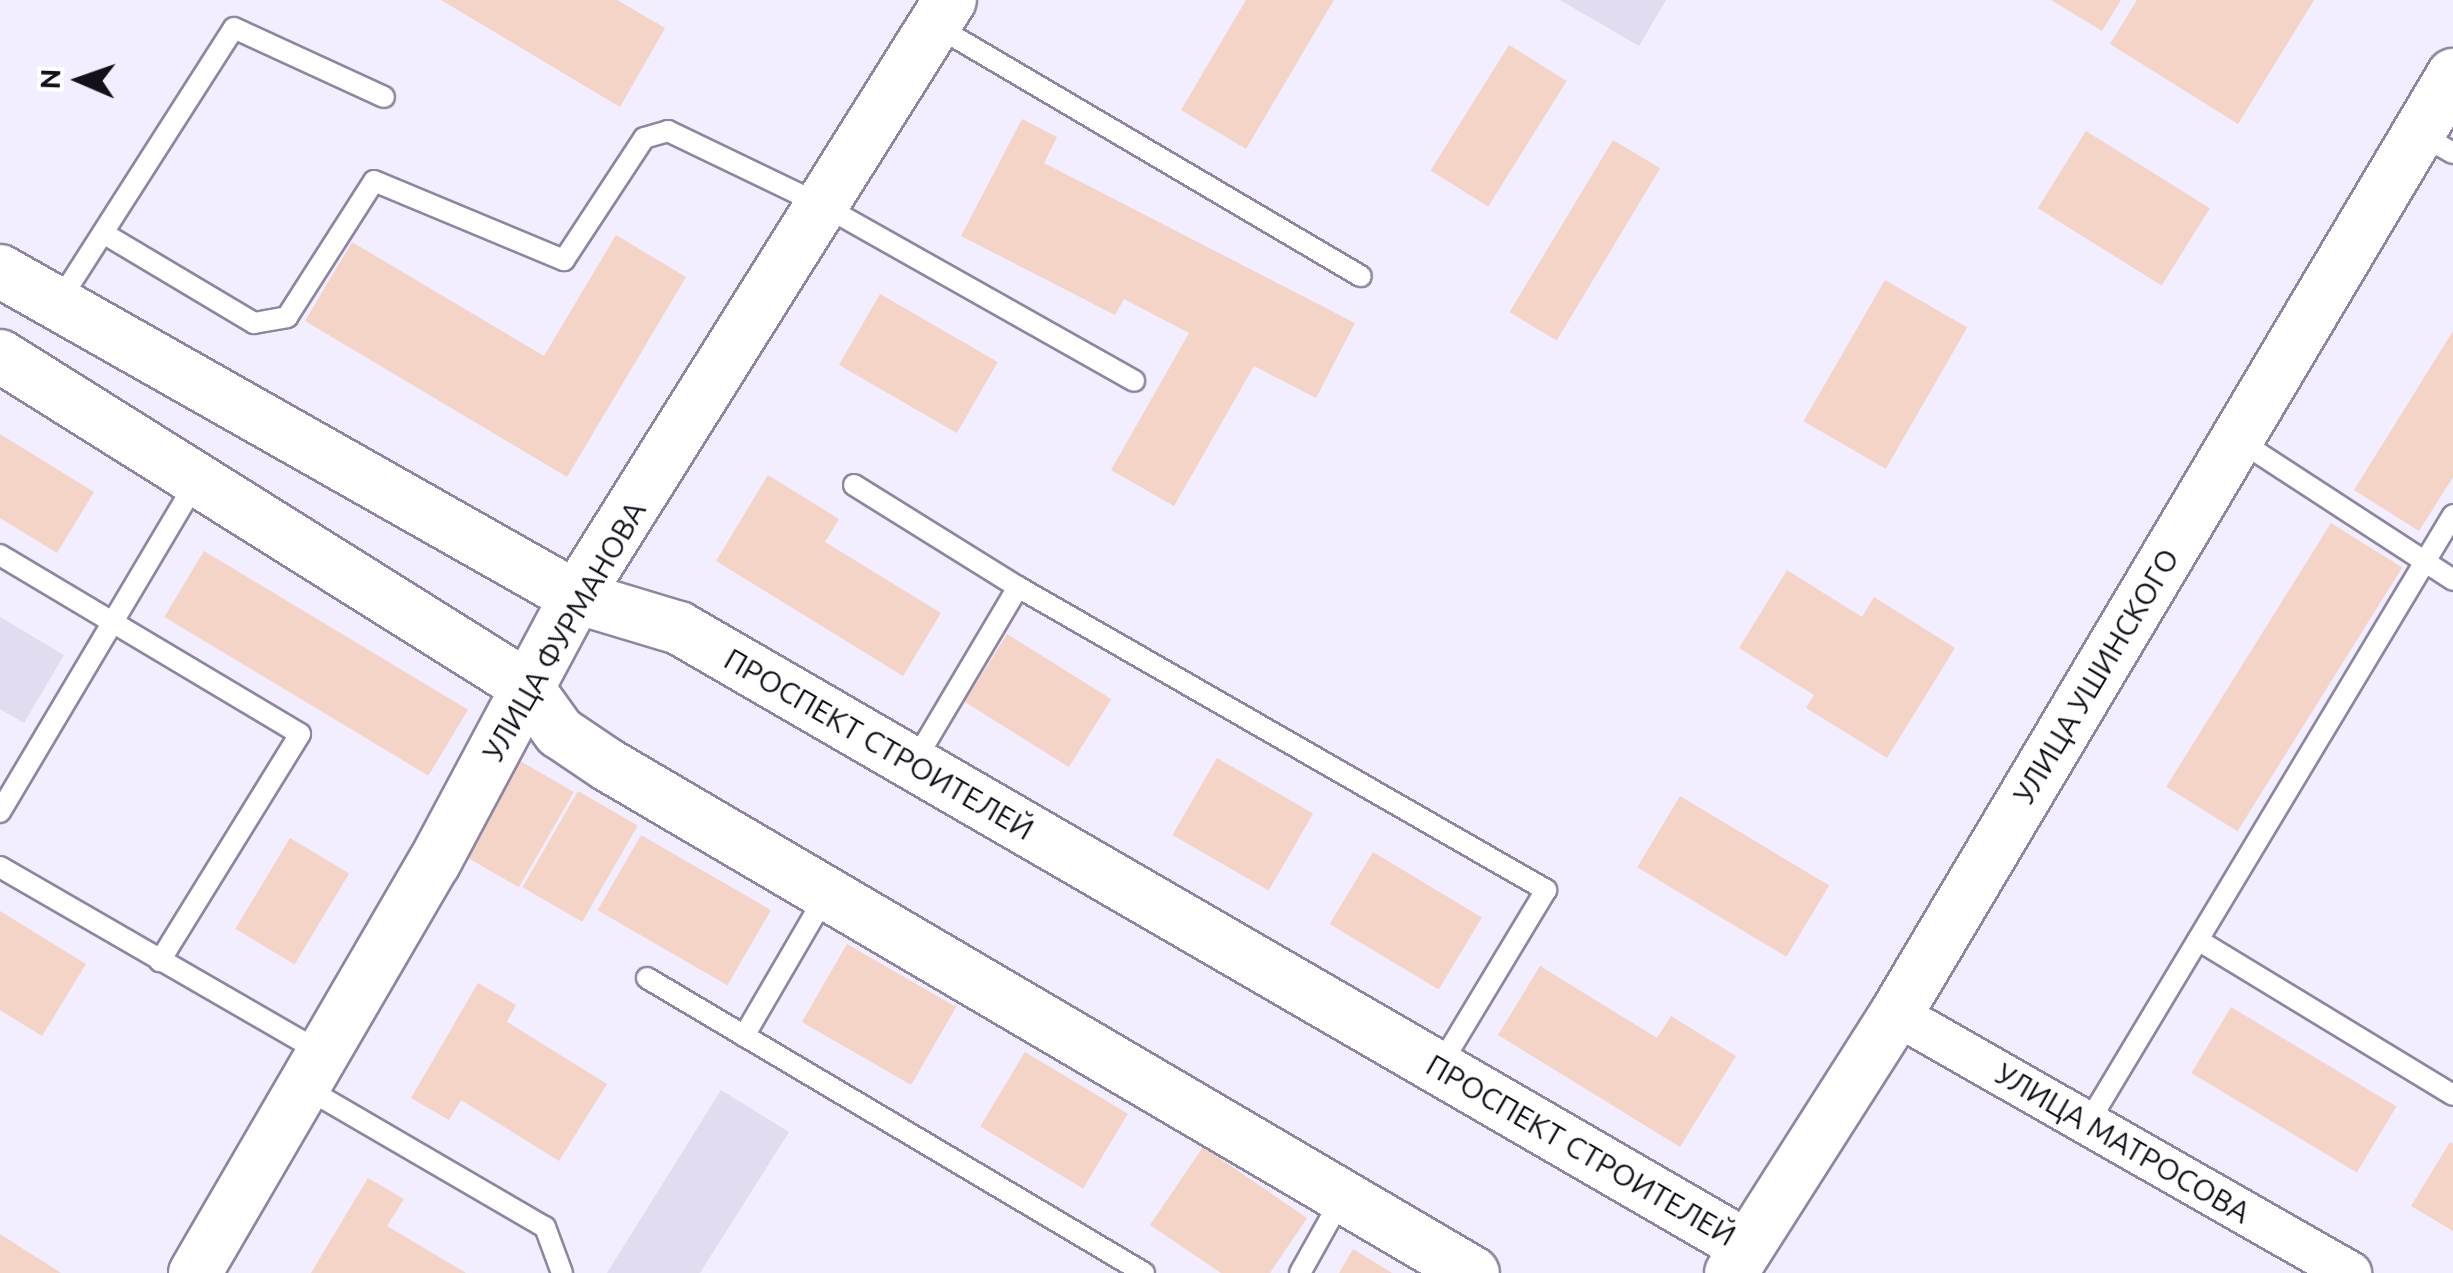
<!DOCTYPE html>
<html>
<head>
<meta charset="utf-8">
<style>
	body { margin:0 }
	#map { position:relative; width:2453px; height:1273px; overflow:hidden; background:#f2edff; font-family:Ubuntu,sans-serif }
	div>[style] { position:absolute }
	[style*='--x'] { left:calc(var(--x)*1px); top:calc(var(--y)*1px); width:calc(var(--w)*1px); rotate:calc(var(--a)*1deg) }
	.built>* { inset:0; background:#e1dcf0 }
	.building>* { inset:0; background:#f3d4c6; transform-origin:0 0 }
	.roads { filter:drop-shadow(2px 0 #8e86a1) drop-shadow(-2px 0 #8e86a1) drop-shadow(0 2px #8e86a1) drop-shadow(0 -2px #8e86a1) }
	.service>* { height:20px; margin:-10px; padding:0 10px; transform-origin:10px; border-radius:10px; background:#fff }
	.minor>* { height:42px; margin:-21px; padding:0 21px; transform-origin:21px; border-radius:21px; background:#fff }
	.tertiary>* { height:52px; margin:-26px; padding:0 26px; transform-origin:26px; border-radius:26px; background:#fff }
	span { translate:-50% -50%; white-space:nowrap; text-align:center; line-height:1.15; -webkit-text-stroke:8px #fff; paint-order:stroke }
	.street-label { font-size:30px; color:#13101a }
	.north { position:absolute; left:30px; top:30px; width:100px; height:100px; -webkit-text-stroke:8px #fff; paint-order:stroke; rotate:272deg; font-size:28px; font-weight:700; line-height:40px; text-align:center; color:#13101a }
	.north::after { content:''; display:block; margin:auto; width:35px; height:45px; background:#13101a; clip-path:polygon(50% 0,100% 100%,50% 72%,0 100%) }
</style>
</head>
<body>
<div id="map">
	<div class="built">
		<i style="clip-path:polygon(1560px 0,1666px 0,1639px 46px)"></i>
		<i style="clip-path:polygon(0 617px,64px 655px,24px 723px,0 709px)"></i>
		<i style="clip-path:polygon(721px 1090px,789px 1132px,700px 1273px,607px 1273px)"></i>
	</div>
	<div class="building">
		<i style="clip-path:polygon(441px 0,617px 0,665px 28px,620px 107px)"></i>
		<i style="clip-path:polygon(1246px 0,1334px 0,1246px 149px,1181px 110px)"></i>
		<i style="clip-path:polygon(2051px 0,2121px 0,2102px 31px)"></i>
		<i style="clip-path:polygon(2137px 0,2314px 0,2238px 124px,2110px 44px)"></i>
		<i style="left:1509px;top:45px;width:68px;height:148px;rotate:32deg"></i>
		<i style="clip-path:polygon(1022px 119px,1057px 137px,1044px 163px,1355px 323px,1316px 398px,1254px 366px,1174px 506px,1111px 470px,1189px 333px,1124px 299px,1115px 315px,961px 236px)"></i>
		<i style="left:2086px;top:131px;width:146px;height:91px;rotate:32deg"></i>
		<i style="left:1613px;top:140px;width:55px;height:201px;rotate:31deg"></i>
		<i style="clip-path:polygon(616px 235px,686px 277px,567px 477px,305px 321px,352px 242px,544px 356px)"></i>
		<i style="left:1885px;top:280px;width:95px;height:163px;rotate:30deg"></i>
		<i style="left:880px;top:294px;width:136px;height:82px;rotate:30deg"></i>
		<i style="clip-path:polygon(2453px 331px,2453px 477px,2419px 531px,2354px 490px)"></i>
		<i style="clip-path:polygon(0 434px,94px 492px,57px 553px,0 518px)"></i>
		<i style="clip-path:polygon(768px 475px,839px 519px,825px 542px,941px 613px,903px 676px,716px 561px)"></i>
		<i style="left:2331px;top:523px;width:84px;height:311px;rotate:32deg"></i>
		<i style="left:204px;top:551px;width:308px;height:77px;rotate:31deg"></i>
		<i style="clip-path:polygon(1787px 570px,1862px 617px,1874px 597px,1955px 648px,1887px 758px,1806px 708px,1814px 695px,1739px 648px)"></i>
		<i style="left:1007px;top:634px;width:123px;height:80px;rotate:32deg"></i>
		<i style="left:515px;top:758px;width:68px;height:110px;rotate:30deg"></i>
		<i style="left:1217px;top:758px;width:111px;height:89px;rotate:30deg"></i>
		<i style="left:578px;top:791px;width:69px;height:111px;rotate:30deg"></i>
		<i style="left:1680px;top:796px;width:174px;height:83px;rotate:31deg"></i>
		<i style="left:641px;top:835px;width:150px;height:87px;rotate:30deg"></i>
		<i style="left:290px;top:838px;width:69px;height:106px;rotate:31deg"></i>
		<i style="left:1373px;top:852px;width:127px;height:84px;rotate:31deg"></i>
		<i style="clip-path:polygon(0 911px,86px 964px,42px 1036px,0 1010px)"></i>
		<i style="left:847px;top:944px;width:126px;height:90px;rotate:30deg"></i>
		<i style="clip-path:polygon(1540px 966px,1657px 1038px,1671px 1016px,1736px 1056px,1680px 1147px,1498px 1035px)"></i>
		<i style="clip-path:polygon(478px 983px,516px 1005px,507px 1022px,607px 1084px,559px 1161px,461px 1100px,449px 1120px,411px 1098px)"></i>
		<i style="left:2231px;top:1007px;width:193px;height:77px;rotate:31deg"></i>
		<i style="left:1025px;top:1052px;width:120px;height:87px;rotate:31deg"></i>
		<i style="clip-path:polygon(2450px 1142px,2453px 1144px,2453px 1231px,2411px 1206px)"></i>
		<i style="clip-path:polygon(1203px 1147px,1307px 1218px,1270px 1273px,1221px 1273px,1150px 1225px)"></i>
		<i style="clip-path:polygon(368px 1178px,404px 1199px,387px 1226px,466px 1273px,311px 1273px)"></i>
		<i style="clip-path:polygon(0 1234px,61px 1273px,0 1273px)"></i>
		<i style="clip-path:polygon(1353px 1249px,1392px 1273px,1339px 1273px)"></i>
	</div>
	<div class="roads">
		<div class="service">
			<i style="--x:936;--y:26;--w:493;--a:30.5"></i>
			<i style="--x:2420;--y:134;--w:38;--a:30"></i>
			<i style="--x:103;--y:233;--w:176;--a:30.8"></i>
			<i style="--x:254;--y:323;--w:34;--a:-10"></i>
			<i style="--x:287;--y:317;--w:161;--a:-57.4"></i>
			<i style="--x:374;--y:181;--w:206;--a:22.6"></i>
			<i style="--x:564;--y:260;--w:146;--a:-56.7"></i>
			<i style="--x:644;--y:138;--w:25;--a:-16"></i>
			<i style="--x:668;--y:131;--w:173;--a:25.7"></i>
			<i style="--x:824;--y:206;--w:356;--a:29.4"></i>
			<i style="--x:58;--y:303;--w:326;--a:-57.4"></i>
			<i style="--x:234;--y:28;--w:165;--a:24.7"></i>
			<i style="--x:2237;--y:439;--w:258;--a:33.1"></i>
			<i style="--x:854;--y:485;--w:193;--a:31.9"></i>
			<i style="--x:0;--y:555;--w:349;--a:30.8"></i>
			<i style="--x:300;--y:734;--w:267;--a:121.7"></i>
			<i style="--x:913;--y:764;--w:206;--a:-59.3"></i>
			<i style="--x:1018;--y:587;--w:609;--a:29.85"></i>
			<i style="--x:1546;--y:890;--w:205;--a:121.1"></i>
			<i style="--x:0;--y:812;--w:387;--a:-59.3"></i>
			<i style="--x:0;--y:867;--w:370;--a:30"></i>
			<i style="--x:2198;--y:940;--w:298;--a:31.3"></i>
			<i style="--x:647;--y:978;--w:578;--a:30.69"></i>
			<i style="--x:744;--y:1036;--w:163;--a:-59.8"></i>
			<i style="--x:304;--y:1087;--w:279;--a:30.2"></i>
			<i style="--x:545;--y:1227;--w:49;--a:69.7"></i>
			<i style="--x:2088;--y:1123;--w:709;--a:-59.02"></i>
			<i style="--x:1300;--y:1273;--w:86;--a:-60.8"></i>
		</div>
		<div class="minor">
			<i style="--x:1896;--y:1014;--w:523;--a:29.7"></i>
		</div>
		<div class="tertiary">
			<i style="--x:0;--y:271;--w:662;--a:29.51"></i>
			<i style="--x:576;--y:597;--w:108;--a:16.8"></i>
			<i style="--x:679;--y:628;--w:1233;--a:30.08"></i>
			<i style="--x:0;--y:356;--w:621;--a:32.1"></i>
			<i style="--x:526;--y:686;--w:57;--a:54.3"></i>
			<i style="--x:559;--y:732;--w:59;--a:34"></i>
			<i style="--x:608;--y:765;--w:1003;--a:30.43"></i>
			<i style="--x:195;--y:1273;--w:475;--a:-59.8"></i>
			<i style="--x:434;--y:863;--w:302;--a:-61.9"></i>
			<i style="--x:576;--y:597;--w:704;--a:-57.93"></i>
			<i style="--x:1731;--y:1273;--w:307;--a:-57.5"></i>
			<i style="--x:1896;--y:1014;--w:1092;--a:-59.32"></i>
		</div>
	</div>
	<div class="street-label">
		<span style="left:564px;top:631px;rotate:-60deg">УЛИЦА ФУРМАНОВА</span>
		<span style="left:2096px;top:676px;rotate:-59deg">УЛИЦА УШИНСКОГО</span>
		<span style="left:879px;top:744px;rotate:30deg">ПРОСПЕКТ СТРОИТЕЛЕЙ</span>
		<span style="left:2123px;top:1143px;rotate:30deg">УЛИЦА МАТРОСОВА</span>
		<span style="left:1581px;top:1150px;rotate:30deg">ПРОСПЕКТ СТРОИТЕЛЕЙ</span>
	</div>
	<div class="north">N</div>
</div>
</body>
</html>
